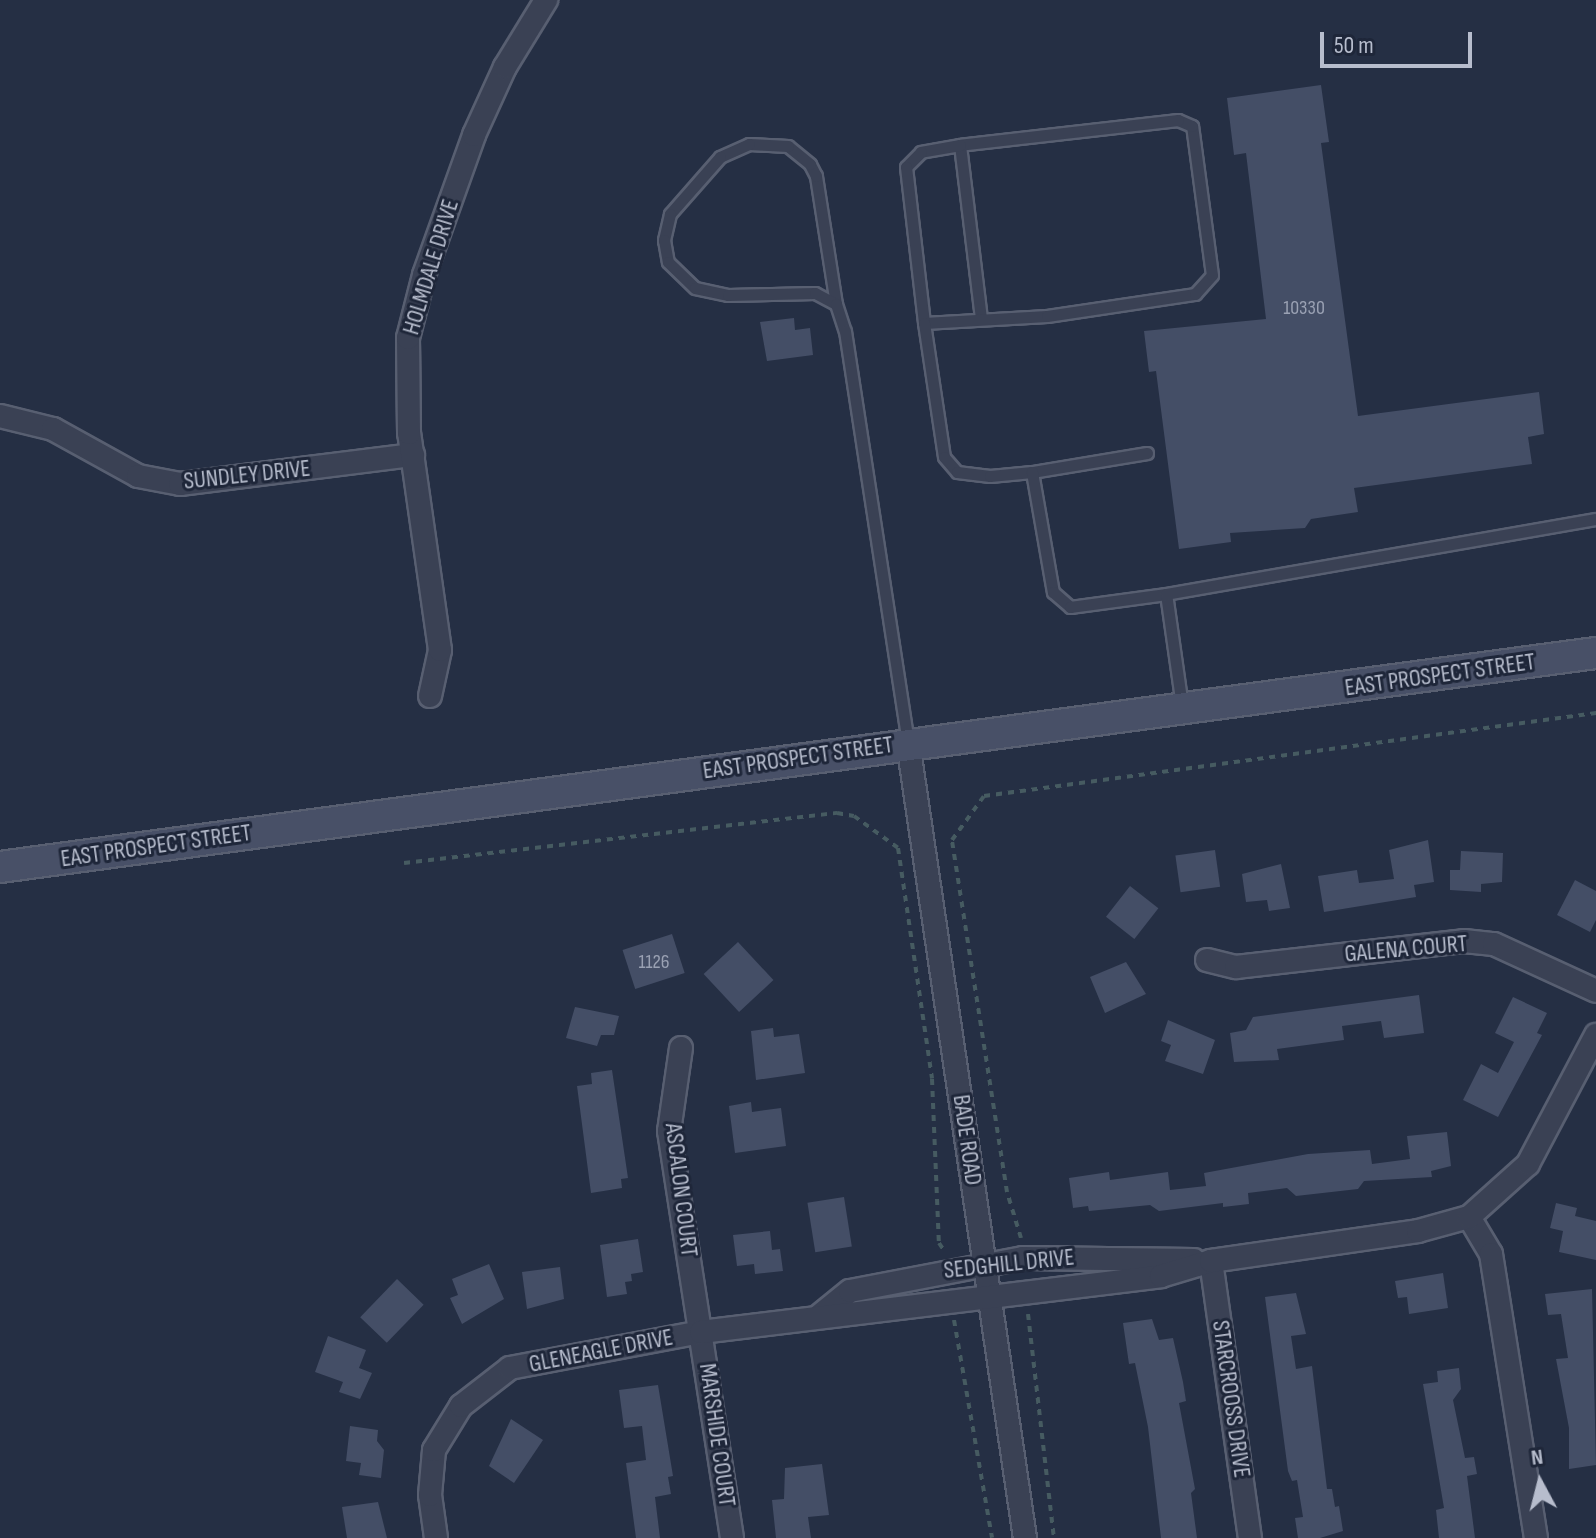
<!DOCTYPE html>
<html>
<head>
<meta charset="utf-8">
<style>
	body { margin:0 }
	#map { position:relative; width:1596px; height:1538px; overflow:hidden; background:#252f44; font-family:"Sofia Sans Condensed",sans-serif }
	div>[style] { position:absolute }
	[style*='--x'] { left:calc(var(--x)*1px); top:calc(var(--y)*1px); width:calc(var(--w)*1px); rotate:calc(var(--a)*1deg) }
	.building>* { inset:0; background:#444e66; transform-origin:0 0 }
	.path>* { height:4px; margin-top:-2px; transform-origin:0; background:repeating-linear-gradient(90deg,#465b61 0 6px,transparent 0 12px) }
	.roads { filter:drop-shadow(2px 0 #585f71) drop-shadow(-2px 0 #585f71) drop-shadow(0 2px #585f71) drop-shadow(0 -2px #585f71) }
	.lane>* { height:11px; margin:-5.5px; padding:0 5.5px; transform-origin:5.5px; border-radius:5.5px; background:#3a4154 }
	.street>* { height:22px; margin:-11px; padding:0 11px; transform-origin:11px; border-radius:11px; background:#3a4154 }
	.secondary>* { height:30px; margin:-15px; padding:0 15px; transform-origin:15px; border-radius:15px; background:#485067 }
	span { translate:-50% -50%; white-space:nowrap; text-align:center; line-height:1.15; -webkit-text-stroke:6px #1e2639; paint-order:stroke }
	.number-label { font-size:20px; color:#9aa1b3 }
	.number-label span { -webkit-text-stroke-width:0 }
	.street-label { font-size:24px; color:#b7bdcd }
	.north { position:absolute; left:1500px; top:1442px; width:80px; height:80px; -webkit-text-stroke:6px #1e2639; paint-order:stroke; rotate:353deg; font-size:22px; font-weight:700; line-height:32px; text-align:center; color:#b7bdcd }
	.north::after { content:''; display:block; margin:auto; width:28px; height:36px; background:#b7bdcd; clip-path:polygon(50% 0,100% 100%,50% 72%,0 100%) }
	.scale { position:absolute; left:1320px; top:32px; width:152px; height:36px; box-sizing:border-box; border:4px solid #b7bdcd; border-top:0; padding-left:10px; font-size:24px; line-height:28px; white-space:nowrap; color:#b7bdcd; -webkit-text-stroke:6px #1e2639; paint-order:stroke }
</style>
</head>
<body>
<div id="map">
	<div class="building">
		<i style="clip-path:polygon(1321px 85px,1329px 142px,1321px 143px,1358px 416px,1539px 392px,1544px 434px,1528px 437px,1532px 464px,1354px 488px,1358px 512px,1311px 519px,1305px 528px,1230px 533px,1231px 542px,1179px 549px,1156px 371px,1149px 372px,1144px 331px,1266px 319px,1246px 153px,1234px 155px,1227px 98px)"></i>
		<i style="clip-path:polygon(794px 318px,795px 330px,810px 328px,813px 355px,767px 361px,760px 322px)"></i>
		<i style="clip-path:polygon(1428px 840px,1434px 882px,1414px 885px,1416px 897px,1324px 912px,1318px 876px,1357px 870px,1359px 883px,1394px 879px,1389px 850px)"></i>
		<i style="left:1215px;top:850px;width:37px;height:40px;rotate:82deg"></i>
		<i style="clip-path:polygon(1461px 851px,1503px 853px,1502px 882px,1481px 884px,1481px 892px,1450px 890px,1450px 870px,1460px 870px)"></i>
		<i style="clip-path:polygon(1281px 864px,1290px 908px,1269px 911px,1267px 900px,1246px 902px,1242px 874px)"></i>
		<i style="clip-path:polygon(1575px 880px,1596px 891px,1596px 920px,1590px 932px,1557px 915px)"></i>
		<i style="left:1130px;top:886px;width:36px;height:39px;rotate:38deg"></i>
		<i style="left:672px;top:934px;width:41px;height:52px;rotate:72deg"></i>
		<i style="left:738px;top:942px;width:52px;height:47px;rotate:47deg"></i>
		<i style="clip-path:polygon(1126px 962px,1146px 994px,1105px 1013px,1090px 977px)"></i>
		<i style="clip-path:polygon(1419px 995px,1424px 1033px,1384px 1038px,1381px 1021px,1342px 1026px,1344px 1040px,1277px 1049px,1279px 1060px,1234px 1062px,1230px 1033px,1246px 1030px,1253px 1017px)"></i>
		<i style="clip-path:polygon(1513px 997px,1547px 1013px,1537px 1033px,1542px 1035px,1498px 1117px,1463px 1100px,1481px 1064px,1498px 1073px,1514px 1042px,1495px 1033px)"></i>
		<i style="clip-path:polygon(575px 1007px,619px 1016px,614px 1035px,601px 1035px,597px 1046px,566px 1038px)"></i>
		<i style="clip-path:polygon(1168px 1020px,1215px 1040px,1203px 1074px,1165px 1061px,1171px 1045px,1161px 1041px)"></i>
		<i style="clip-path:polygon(773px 1028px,774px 1037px,799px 1034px,805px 1073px,756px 1080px,751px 1031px)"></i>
		<i style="clip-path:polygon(612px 1070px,628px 1178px,621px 1179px,622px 1188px,591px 1193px,577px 1086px,592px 1084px,591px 1073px)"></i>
		<i style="clip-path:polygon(751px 1102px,752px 1112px,781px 1108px,786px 1146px,735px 1153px,729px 1106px)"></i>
		<i style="clip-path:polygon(1447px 1132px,1451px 1166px,1431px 1171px,1432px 1177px,1364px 1181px,1358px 1189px,1296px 1196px,1287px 1188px,1248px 1193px,1249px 1204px,1223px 1207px,1223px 1203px,1159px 1211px,1150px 1205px,1089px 1211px,1088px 1206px,1073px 1208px,1069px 1178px,1109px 1172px,1110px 1180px,1168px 1172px,1170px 1190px,1206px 1186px,1204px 1173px,1308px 1154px,1370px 1150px,1372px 1164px,1410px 1159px,1407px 1136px)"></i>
		<i style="left:844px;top:1197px;width:50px;height:37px;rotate:81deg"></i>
		<i style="clip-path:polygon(1556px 1203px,1577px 1208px,1575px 1216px,1596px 1221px,1596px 1260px,1559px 1252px,1563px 1231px,1550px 1228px)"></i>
		<i style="clip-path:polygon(770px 1231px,772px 1250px,780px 1249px,783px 1271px,755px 1274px,754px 1264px,737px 1266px,733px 1235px)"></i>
		<i style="clip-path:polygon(638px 1239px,643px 1272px,631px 1274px,632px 1281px,625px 1282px,627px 1294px,607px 1297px,600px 1245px)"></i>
		<i style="clip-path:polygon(489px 1264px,504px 1299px,462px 1324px,450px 1298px,458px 1295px,452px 1279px)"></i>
		<i style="clip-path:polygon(560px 1267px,564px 1299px,527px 1309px,522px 1272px)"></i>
		<i style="clip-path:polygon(1443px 1273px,1448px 1308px,1409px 1314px,1407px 1297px,1398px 1298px,1395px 1281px)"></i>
		<i style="left:397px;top:1279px;width:37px;height:53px;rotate:44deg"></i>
		<i style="clip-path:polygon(1592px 1289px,1596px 1465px,1569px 1469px,1569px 1428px,1556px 1359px,1568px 1358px,1561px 1314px,1548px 1315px,1545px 1294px)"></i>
		<i style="clip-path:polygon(1296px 1293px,1306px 1334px,1291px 1336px,1296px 1369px,1312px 1366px,1327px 1489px,1332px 1489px,1335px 1507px,1339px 1506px,1343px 1531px,1320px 1538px,1298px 1538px,1295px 1518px,1303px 1517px,1297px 1480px,1292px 1481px,1288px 1471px,1265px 1297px)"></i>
		<i style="clip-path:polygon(1152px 1319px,1159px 1340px,1173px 1338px,1183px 1382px,1186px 1401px,1179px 1403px,1195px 1489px,1191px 1493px,1197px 1538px,1161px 1538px,1148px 1427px,1135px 1363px,1129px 1364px,1123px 1323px)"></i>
		<i style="clip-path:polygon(328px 1336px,366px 1350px,359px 1368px,372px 1373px,360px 1399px,339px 1392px,343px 1382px,315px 1372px)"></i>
		<i style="clip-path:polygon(1459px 1368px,1461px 1389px,1453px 1400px,1465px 1458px,1474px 1457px,1477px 1474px,1467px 1476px,1475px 1538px,1439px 1538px,1436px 1510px,1444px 1508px,1423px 1384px,1438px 1382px,1437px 1371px)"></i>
		<i style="clip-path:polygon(658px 1385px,673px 1476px,668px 1477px,671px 1494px,655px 1497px,660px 1538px,636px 1538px,626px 1463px,646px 1460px,642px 1426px,624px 1428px,619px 1390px)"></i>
		<i style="clip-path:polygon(511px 1419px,543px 1440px,514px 1483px,489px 1466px)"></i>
		<i style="clip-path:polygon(350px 1426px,378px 1430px,377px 1441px,384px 1450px,381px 1478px,359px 1475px,361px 1463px,346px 1461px)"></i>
		<i style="clip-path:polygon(822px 1464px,829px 1515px,808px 1517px,811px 1538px,776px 1538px,772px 1500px,784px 1499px,785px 1468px)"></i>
		<i style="clip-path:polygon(378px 1502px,387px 1538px,347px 1538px,342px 1507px)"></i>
	</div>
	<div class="path">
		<i style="--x:404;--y:863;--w:436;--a:-6.6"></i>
		<i style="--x:837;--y:813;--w:17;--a:10"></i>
		<i style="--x:854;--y:816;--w:54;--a:36"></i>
		<i style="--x:898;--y:848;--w:233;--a:81.6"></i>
		<i style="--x:932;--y:1079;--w:164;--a:87.6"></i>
		<i style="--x:939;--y:1243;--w:11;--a:56"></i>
		<i style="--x:1021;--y:1238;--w:48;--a:-106.9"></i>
		<i style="--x:1007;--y:1192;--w:356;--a:-98.9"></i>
		<i style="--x:952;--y:840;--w:54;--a:-54"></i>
		<i style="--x:984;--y:796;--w:618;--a:-7.72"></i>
		<i style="--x:1028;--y:1314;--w:226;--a:83.4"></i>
		<i style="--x:954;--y:1320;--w:221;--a:80.1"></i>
	</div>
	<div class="roads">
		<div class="lane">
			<i style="--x:960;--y:145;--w:174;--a:83.1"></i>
			<i style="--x:836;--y:304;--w:130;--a:-98.9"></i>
			<i style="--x:816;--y:176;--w:13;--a:-117"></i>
			<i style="--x:810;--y:164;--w:28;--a:-141"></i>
			<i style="--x:788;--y:146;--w:39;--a:-177"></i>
			<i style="--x:749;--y:144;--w:32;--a:156"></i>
			<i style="--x:720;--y:157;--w:76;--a:131.3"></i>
			<i style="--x:670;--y:214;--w:27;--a:103"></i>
			<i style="--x:664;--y:240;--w:22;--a:80"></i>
			<i style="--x:668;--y:262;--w:37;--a:44"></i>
			<i style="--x:695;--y:288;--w:34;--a:12"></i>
			<i style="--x:728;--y:295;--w:87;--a:-1.3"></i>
			<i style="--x:815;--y:293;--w:24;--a:28"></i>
			<i style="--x:836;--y:304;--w:28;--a:72"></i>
			<i style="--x:845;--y:331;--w:416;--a:81.3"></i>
			<i style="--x:924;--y:323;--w:123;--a:-3.3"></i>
			<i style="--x:1047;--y:316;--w:150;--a:-8.5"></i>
			<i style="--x:1195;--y:294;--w:25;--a:-48"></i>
			<i style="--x:1212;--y:275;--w:150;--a:-97.6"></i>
			<i style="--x:1192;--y:126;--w:15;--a:-157"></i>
			<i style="--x:1178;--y:120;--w:219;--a:173.5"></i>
			<i style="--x:960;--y:145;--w:40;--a:170"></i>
			<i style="--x:921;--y:152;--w:21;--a:135"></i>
			<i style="--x:906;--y:167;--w:157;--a:83.4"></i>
			<i style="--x:924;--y:323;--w:135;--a:81.5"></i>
			<i style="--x:944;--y:457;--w:20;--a:49"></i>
			<i style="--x:957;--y:472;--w:33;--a:7"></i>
			<i style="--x:990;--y:476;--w:42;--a:-5.4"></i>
			<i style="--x:1147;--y:453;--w:117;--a:170.6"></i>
			<i style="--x:1032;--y:472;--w:122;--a:80.1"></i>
			<i style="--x:1053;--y:592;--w:23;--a:41"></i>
			<i style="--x:1070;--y:607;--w:97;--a:-7.7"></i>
			<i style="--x:1182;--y:706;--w:113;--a:-98.1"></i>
			<i style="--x:1166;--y:594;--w:436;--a:-9.9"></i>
		</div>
		<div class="street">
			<i style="--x:0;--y:416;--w:55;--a:13.8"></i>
			<i style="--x:53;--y:429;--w:97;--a:28.9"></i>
			<i style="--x:138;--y:476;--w:43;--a:10.8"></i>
			<i style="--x:180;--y:484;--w:235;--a:-7.1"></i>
			<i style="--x:430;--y:696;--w:47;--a:-77.7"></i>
			<i style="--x:440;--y:650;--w:219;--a:-98.1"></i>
			<i style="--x:409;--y:433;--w:95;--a:-90.6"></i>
			<i style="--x:408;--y:338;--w:65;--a:-75.7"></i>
			<i style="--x:424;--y:275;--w:149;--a:-70.3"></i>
			<i style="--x:474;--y:135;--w:75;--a:-65.5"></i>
			<i style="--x:505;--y:67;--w:79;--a:-58.5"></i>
			<i style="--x:908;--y:743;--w:804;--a:81.63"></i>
			<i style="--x:1207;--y:960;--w:30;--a:14"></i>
			<i style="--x:1236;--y:967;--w:229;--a:-6.5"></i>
			<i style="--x:1464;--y:941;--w:30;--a:6"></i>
			<i style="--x:1494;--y:944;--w:112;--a:24.7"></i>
			<i style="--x:681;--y:1048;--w:84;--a:98.2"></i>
			<i style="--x:669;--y:1131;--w:412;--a:81.2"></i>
			<i style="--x:1469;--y:1217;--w:43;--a:59.3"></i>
			<i style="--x:1491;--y:1254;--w:288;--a:81"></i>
			<i style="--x:1211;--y:1261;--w:280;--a:82"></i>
			<i style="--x:820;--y:1315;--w:38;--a:-39"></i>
			<i style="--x:850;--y:1291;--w:176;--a:-10.8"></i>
			<i style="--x:1023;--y:1258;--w:171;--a:0.7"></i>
			<i style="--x:436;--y:1538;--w:43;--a:-97.9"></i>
			<i style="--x:430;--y:1495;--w:45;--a:-84.9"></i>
			<i style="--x:434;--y:1450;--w:52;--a:-58.5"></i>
			<i style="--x:461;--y:1406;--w:62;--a:-37.8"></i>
			<i style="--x:510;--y:1368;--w:194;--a:-10.7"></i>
			<i style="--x:701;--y:1332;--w:463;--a:-6.9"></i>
			<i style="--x:1161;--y:1276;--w:52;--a:-16.7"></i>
			<i style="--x:1211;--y:1261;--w:209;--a:-8.2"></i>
			<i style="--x:1418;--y:1231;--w:53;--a:-15.4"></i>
			<i style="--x:1469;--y:1217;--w:79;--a:-41.9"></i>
			<i style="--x:1528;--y:1164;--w:146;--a:-62.2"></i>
		</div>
		<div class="secondary">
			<i style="--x:0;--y:867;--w:1610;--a:-7.64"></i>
		</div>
	</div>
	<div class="number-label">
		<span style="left:1304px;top:308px">10330</span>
		<span style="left:654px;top:962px">1126</span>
	</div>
	<div class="street-label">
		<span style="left:431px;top:267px;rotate:-73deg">HOLMDALE DRIVE</span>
		<span style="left:247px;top:475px;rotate:-6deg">SUNDLEY DRIVE</span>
		<span style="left:1440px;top:675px;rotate:-8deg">EAST PROSPECT STREET</span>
		<span style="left:798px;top:758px;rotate:-8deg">EAST PROSPECT STREET</span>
		<span style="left:156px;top:846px;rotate:-8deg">EAST PROSPECT STREET</span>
		<span style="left:1406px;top:949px;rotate:-5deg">GALENA COURT</span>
		<span style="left:967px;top:1140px;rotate:82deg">BADE ROAD</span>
		<span style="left:681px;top:1190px;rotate:83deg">ASCALON COURT</span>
		<span style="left:1009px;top:1264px;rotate:-6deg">SEDGHILL DRIVE</span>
		<span style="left:601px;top:1351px;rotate:-11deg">GLENEAGLE DRIVE</span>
		<span style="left:1231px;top:1399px;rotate:82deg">STARCROOSS DRIVE</span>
		<span style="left:717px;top:1435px;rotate:82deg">MARSHIDE COURT</span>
	</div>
	<div class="north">N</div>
	<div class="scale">50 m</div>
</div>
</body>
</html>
